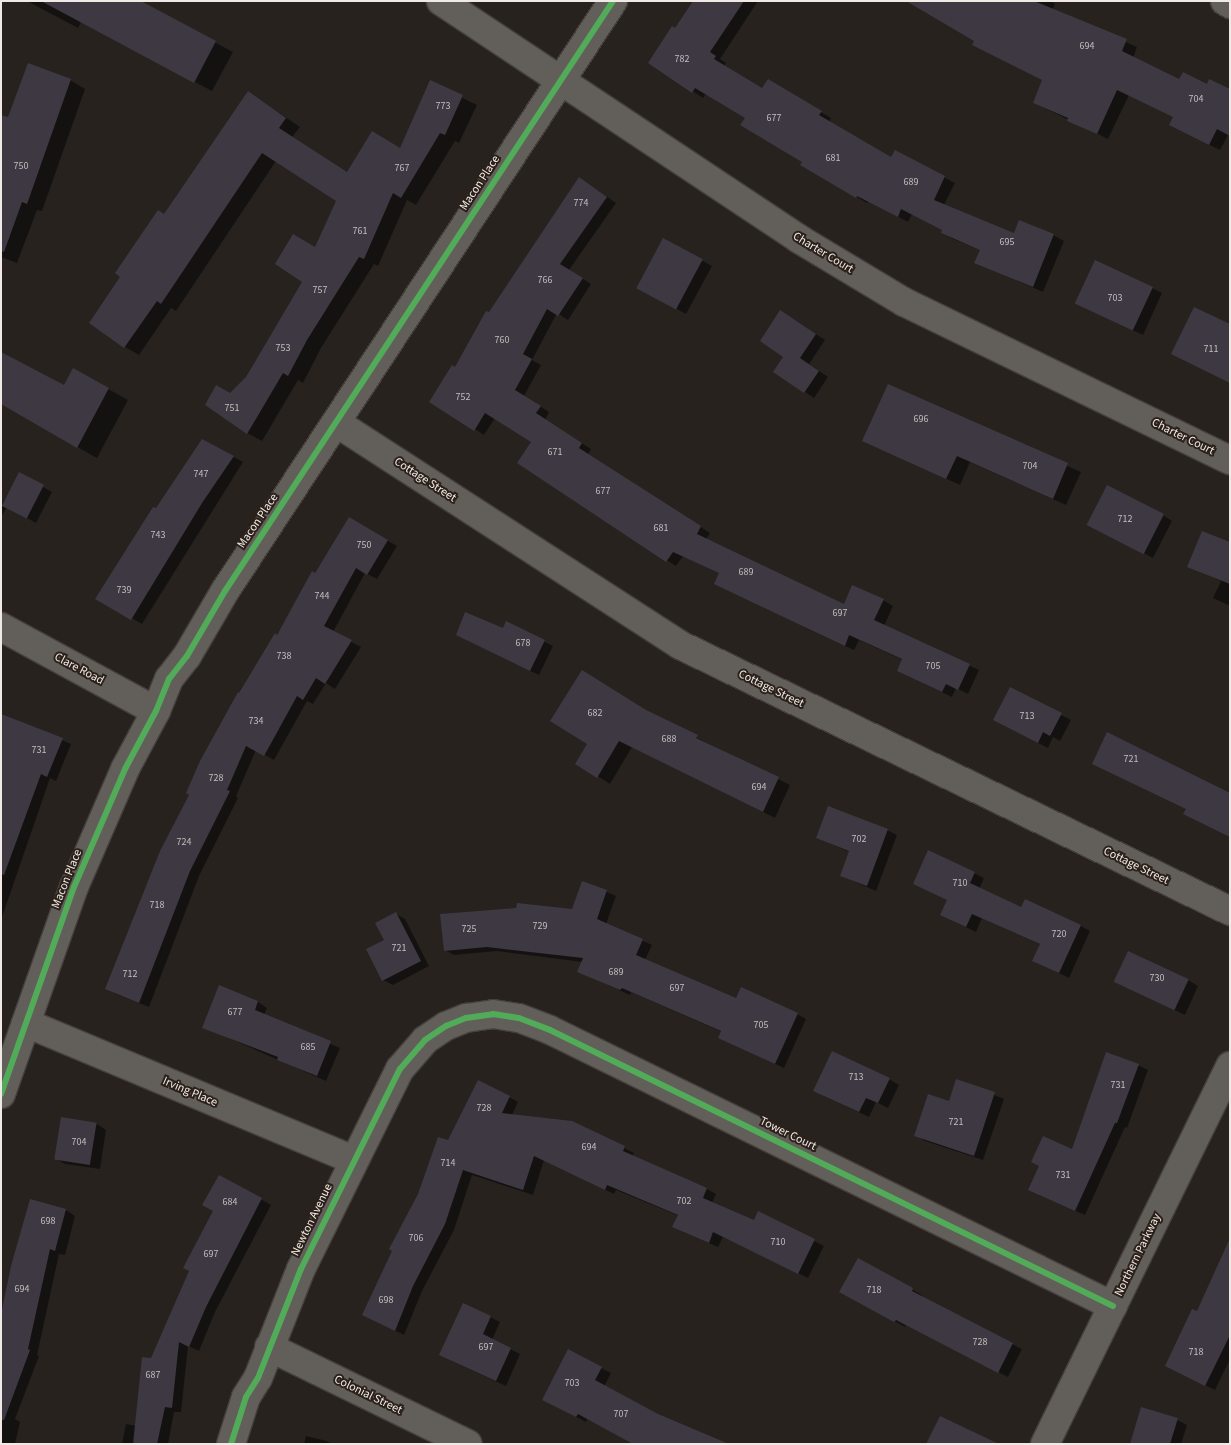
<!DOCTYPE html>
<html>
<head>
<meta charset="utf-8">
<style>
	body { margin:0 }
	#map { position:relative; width:1231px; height:1445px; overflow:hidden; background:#27221e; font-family:"Source Sans 3",sans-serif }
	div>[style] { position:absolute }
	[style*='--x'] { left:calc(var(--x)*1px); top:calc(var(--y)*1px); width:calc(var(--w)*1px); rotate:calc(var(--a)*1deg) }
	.shadow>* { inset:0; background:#0007 }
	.building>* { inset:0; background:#3e3843; transform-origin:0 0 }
	.roads { filter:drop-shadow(1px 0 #443f3d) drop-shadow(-1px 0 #443f3d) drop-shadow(0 1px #443f3d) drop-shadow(0 -1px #443f3d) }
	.street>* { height:28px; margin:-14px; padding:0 14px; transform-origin:14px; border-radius:14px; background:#625e5a }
	.cycleway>* { height:6px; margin:-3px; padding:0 3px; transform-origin:3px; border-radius:3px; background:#51ab58 }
	span { translate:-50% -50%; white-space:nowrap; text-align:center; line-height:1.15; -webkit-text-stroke:4px #2b211a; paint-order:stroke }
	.number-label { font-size:10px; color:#c4bdbc }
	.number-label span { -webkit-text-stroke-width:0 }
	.street-label { font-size:12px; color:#f0e9e5 }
	.frame { position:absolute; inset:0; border:2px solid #f0e9e5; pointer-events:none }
</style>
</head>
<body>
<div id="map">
	<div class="shadow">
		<i style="clip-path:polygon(27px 1px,138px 1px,233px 52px,212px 91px,81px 22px,78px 28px)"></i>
		<i style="clip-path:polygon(695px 1px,758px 1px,720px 59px,726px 63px,724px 66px,763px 90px,768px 81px,831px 118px,829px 122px,892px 158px,895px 152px,955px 183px,944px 205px,1015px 234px,1053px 235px,1064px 241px,1043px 292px,976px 263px,981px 250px,953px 239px,942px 233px,944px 230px,912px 214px,908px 222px,868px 201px,867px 203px,802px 165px,803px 162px,746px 118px,706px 93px,703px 98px,650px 63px)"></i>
		<i style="clip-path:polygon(932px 1px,1051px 1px,1055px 4px,1052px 10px,1137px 47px,1133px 58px,1228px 135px,1220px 150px,1181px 131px,1174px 117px,1129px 95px,1108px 139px,1034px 103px,1043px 80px,976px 41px)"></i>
		<i style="clip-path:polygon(70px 80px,85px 89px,42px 211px,37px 210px,17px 263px,1px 257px,1px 119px,8px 119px)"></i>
		<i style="clip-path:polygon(430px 82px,477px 105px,459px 143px,455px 141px,416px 205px,407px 200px,378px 266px,374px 264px,321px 348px,303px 383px,298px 380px,262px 441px,247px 433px,230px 395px,247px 378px,304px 281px,316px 248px,338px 200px,276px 161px,176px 311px,171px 308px,139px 355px,125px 347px,164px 215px,248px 92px,300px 127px,292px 137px,348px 173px,401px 149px)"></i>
		<i style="clip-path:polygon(588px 184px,616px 203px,569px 270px,591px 284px,568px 320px,557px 313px,532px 360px,541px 365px,524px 396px,549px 412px,545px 420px,591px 449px,588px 454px,710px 533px,706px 539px,844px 606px,883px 600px,893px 606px,884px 626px,979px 670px,968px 694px,956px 688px,952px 697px,908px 676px,898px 671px,903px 660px,859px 640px,854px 650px,808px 629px,725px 588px,721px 573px,683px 556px,676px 566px,573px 500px,533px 442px,495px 418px,484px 435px,475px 429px,456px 369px,489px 314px)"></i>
		<i style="clip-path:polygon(663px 239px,712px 266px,686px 314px,647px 293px)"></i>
		<i style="clip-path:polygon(1152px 288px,1162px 293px,1143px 335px,1077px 304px)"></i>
		<i style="clip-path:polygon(790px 317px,825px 340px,809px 364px,828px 377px,814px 398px,775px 372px,785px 357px)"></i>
		<i style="clip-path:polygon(74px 370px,128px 400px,97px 458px,63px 439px,64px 387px)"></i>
		<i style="clip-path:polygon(889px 386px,1081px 472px,1066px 505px,970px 462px,960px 485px,864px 441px)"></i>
		<i style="clip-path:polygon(203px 440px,243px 462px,142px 624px,97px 598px)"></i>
		<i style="clip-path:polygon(20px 474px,52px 492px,36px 523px,7px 507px,1px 517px,1px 505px)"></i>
		<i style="clip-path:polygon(1163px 515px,1172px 521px,1153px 558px,1098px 530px)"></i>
		<i style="clip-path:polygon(349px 518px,397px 546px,377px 579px,365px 573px,333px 632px,361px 647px,335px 689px,326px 683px,313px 704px,307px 701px,274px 760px,256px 750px,236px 796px,238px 798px,199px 876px,149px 1007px,116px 994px,106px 988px,240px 694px)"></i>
		<i style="clip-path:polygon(1230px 543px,1230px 606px,1213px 598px,1221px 581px,1189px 566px)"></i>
		<i style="clip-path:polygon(507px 623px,553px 646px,539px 675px,465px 639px,503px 630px)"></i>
		<i style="clip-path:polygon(650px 714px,790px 785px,775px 818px,632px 747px,610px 784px,577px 763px)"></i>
		<i style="clip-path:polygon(1px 715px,71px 744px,56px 781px,50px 778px,1px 920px)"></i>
		<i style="clip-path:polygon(1061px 715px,1071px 720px,1060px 741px,1053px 737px,1048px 748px,1004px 725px)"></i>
		<i style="clip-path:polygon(887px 830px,897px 835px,876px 891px,842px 876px,850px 852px,817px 838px)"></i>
		<i style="clip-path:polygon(974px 873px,984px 878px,979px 889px,1022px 908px,1081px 926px,1090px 931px,1069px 978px,1034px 961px,1041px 945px,982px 918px,976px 932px,951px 920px,942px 915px,948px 900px,914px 884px)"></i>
		<i style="clip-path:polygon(583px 882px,616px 896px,606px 924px,652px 945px,645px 960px,737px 999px,797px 1014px,806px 1019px,784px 1068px,720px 1038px,722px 1032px,631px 992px,630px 995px,588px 976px,583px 962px,497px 951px,454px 955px,445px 950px,573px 911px)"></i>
		<i style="clip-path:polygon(396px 914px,405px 919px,429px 966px,393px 985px,383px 980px,385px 940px)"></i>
		<i style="clip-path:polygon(1188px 980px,1198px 986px,1185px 1015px,1116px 982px)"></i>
		<i style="clip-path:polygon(258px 1002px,267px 1008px,264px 1015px,340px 1048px,326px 1081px,204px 1027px)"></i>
		<i style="clip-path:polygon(1138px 1065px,1148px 1070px,1127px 1128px,1125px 1127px,1085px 1215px,1039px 1195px)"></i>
		<i style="clip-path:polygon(889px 1079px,899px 1085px,888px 1108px,876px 1102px,869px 1117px,824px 1096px)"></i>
		<i style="clip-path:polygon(957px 1080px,1004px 1099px,983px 1160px,925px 1141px,916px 1135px,949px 1102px)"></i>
		<i style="clip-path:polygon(509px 1097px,518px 1102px,512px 1115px,572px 1123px,624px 1148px,634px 1153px,632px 1156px,707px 1189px,716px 1194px,712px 1203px,755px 1221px,759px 1213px,824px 1246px,808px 1278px,723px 1237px,718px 1247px,683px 1232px,674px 1227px,679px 1216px,616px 1190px,614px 1194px,544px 1160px,533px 1195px,472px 1175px,454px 1230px,422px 1291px,404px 1335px,373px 1320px,449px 1142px)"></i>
		<i style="clip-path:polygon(97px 1124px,106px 1130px,100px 1169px,65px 1164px,55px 1158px)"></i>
		<i style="clip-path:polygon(220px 1176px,271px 1205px,215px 1312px,199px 1351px,188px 1346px,181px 1412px,174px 1412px,168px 1444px,122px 1444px,126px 1424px,136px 1426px,152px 1360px,215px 1211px)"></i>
		<i style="clip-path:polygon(66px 1210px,75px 1216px,65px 1255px,59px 1254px,37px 1355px,39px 1356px,15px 1419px,20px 1422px,15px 1444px,1px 1444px,1px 1320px)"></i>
		<i style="clip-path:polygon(1230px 1241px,1230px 1359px,1215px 1390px,1176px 1371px,1197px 1313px)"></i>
		<i style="clip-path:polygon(859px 1260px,922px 1295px,921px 1297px,1022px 1349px,1008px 1377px,906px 1325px,905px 1327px,841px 1292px)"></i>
		<i style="clip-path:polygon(490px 1317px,500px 1322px,492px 1340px,520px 1354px,506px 1386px,450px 1360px)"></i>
		<i style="clip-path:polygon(601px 1368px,611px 1373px,586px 1422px,553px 1405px)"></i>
		<i style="clip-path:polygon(1177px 1420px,1187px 1425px,1181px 1444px,1131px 1444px)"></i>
		<i style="clip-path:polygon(306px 1436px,327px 1441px,331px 1444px,304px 1444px)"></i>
	</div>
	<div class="building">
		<i style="clip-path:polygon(41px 1px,141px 1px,216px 41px,194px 83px)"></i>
		<i style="clip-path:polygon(693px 1px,744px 1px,710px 52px,716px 56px,714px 59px,762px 88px,768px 79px,822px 111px,819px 115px,891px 157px,895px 150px,945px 176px,934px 200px,1014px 233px,1019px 220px,1054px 234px,1033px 287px,974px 263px,980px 250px,941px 233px,942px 230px,901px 209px,898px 217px,857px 196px,856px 198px,800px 165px,802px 162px,740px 125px,745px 118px,695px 88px,692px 93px,648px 63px,672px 26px,675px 28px)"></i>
		<i style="clip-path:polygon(906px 1px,1034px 1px,1127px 39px,1122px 51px,1179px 79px,1183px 72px,1207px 84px,1209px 79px,1230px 89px,1230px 136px,1217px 129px,1209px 145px,1169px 125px,1173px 117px,1117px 90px,1097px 134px,1067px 121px,1068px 118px,1033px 103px,1042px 80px,972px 45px,974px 41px)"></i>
		<i style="clip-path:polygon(28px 63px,71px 79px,27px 204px,22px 202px,4px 252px,1px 251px,1px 115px,8px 117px)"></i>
		<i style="clip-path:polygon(430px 80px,463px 95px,445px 135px,440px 133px,401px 198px,393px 193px,364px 259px,359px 257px,307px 340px,288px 376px,283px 373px,247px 434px,205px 405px,216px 385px,230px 393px,246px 377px,302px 282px,275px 264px,293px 234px,315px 247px,336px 201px,262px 153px,161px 304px,157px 301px,124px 348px,89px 323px,120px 277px,115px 273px,158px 210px,164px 214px,248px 91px,286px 118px,279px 128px,347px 172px,372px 131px,400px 148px)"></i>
		<i style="clip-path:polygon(579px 177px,607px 197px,560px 264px,583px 278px,558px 316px,547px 309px,523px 354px,532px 359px,515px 390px,541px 406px,536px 413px,582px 443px,579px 448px,701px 526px,697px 534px,844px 604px,852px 585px,884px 599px,874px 620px,970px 664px,958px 690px,946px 684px,942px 692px,897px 671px,902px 659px,849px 635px,845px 646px,798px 624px,714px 584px,719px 573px,673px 552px,666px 562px,517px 463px,531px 442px,485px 413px,474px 431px,429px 402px,452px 365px,455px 367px,486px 311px,489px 312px)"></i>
		<i style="left:663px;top:238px;width:45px;height:57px;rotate:28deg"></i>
		<i style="left:1095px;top:260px;width:64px;height:48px;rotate:25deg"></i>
		<i style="clip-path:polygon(1194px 307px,1230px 324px,1230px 383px,1171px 354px)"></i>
		<i style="clip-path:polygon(780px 310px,816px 334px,800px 358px,819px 371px,804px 393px,773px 372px,783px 357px,760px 341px)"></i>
		<i style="clip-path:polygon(1px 352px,64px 385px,73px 368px,109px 388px,77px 448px,1px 404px)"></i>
		<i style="clip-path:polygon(888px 384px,1068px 463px,1053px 499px,957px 456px,946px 479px,862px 441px)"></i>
		<i style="clip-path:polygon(202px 439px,234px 456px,202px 503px,131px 620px,95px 599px,153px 507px,156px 508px)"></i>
		<i style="left:19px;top:472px;width:28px;height:38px;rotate:27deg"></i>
		<i style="left:1107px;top:485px;width:64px;height:45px;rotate:27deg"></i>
		<i style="clip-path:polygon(349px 517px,388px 540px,367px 575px,356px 568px,324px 626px,352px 640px,325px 684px,316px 678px,303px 700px,297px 696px,264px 756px,246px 746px,227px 790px,230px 791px,190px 871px,139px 1003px,105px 989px,160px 851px,189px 795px,186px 793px,200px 761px,238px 692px,239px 693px,275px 633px,277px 635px,312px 571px,315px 573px)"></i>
		<i style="clip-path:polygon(1202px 531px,1230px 542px,1230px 584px,1187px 567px)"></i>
		<i style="clip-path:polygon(465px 612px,503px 628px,506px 621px,545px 640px,530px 671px,456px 635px)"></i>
		<i style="clip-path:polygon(582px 670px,646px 710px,698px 735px,696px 738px,779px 777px,763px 812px,619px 741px,597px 778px,575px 764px,587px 744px,550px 721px)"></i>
		<i style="clip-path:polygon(1010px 687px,1062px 713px,1050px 736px,1043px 732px,1038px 743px,993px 720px)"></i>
		<i style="clip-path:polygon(1px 714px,63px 738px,47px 777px,41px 774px,4px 875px,1px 874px)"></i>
		<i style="clip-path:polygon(1107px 732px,1230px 793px,1230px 837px,1183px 814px,1186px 809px,1092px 764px)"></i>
		<i style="clip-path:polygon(828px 806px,888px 829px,867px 886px,840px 876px,849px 851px,816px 838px)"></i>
		<i style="clip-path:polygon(928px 850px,975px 872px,970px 883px,1021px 907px,1025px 899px,1081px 925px,1059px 973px,1032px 961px,1040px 944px,972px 914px,966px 927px,940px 915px,947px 900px,913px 884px)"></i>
		<i style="clip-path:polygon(582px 881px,607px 890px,597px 919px,643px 939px,636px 955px,736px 998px,741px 987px,798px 1013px,775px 1064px,718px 1038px,721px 1031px,622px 988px,620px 990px,577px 972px,583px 958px,487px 947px,444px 951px,440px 914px,516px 908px,517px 903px,572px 909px)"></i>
		<i style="clip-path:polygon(396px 912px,421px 961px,382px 981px,366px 949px,384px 940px,375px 923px)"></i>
		<i style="left:1128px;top:951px;width:67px;height:34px;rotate:25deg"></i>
		<i style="clip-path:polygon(219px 985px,258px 1001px,255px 1010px,331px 1041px,317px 1076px,277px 1060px,278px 1057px,202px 1028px)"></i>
		<i style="clip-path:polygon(832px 1051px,890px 1078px,878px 1103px,866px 1098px,859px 1112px,813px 1091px)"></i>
		<i style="clip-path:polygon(1106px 1052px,1139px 1064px,1117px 1123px,1115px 1123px,1075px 1211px,1028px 1190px,1039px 1166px,1031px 1162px,1043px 1136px,1072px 1149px)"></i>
		<i style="clip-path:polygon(956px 1079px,995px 1092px,974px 1156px,914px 1136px,928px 1094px,949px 1101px)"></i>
		<i style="clip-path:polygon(478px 1080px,510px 1096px,502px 1113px,572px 1121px,625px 1146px,623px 1151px,707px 1188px,703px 1198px,754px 1220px,758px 1211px,815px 1239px,798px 1274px,713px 1232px,709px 1243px,672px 1227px,678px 1215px,607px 1185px,605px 1190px,534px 1156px,523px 1190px,463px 1170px,445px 1224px,413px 1286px,395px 1331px,362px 1315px,392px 1251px,389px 1249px,418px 1194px,438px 1137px,448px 1140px)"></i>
		<i style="left:61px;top:1117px;width:36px;height:43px;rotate:9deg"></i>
		<i style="clip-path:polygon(219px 1175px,262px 1198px,206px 1307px,189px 1347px,179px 1342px,172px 1408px,165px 1407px,157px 1444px,133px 1444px,142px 1357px,151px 1358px,189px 1271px,183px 1268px,213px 1211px,202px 1205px)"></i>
		<i style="clip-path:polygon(30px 1199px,66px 1209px,55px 1251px,50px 1249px,28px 1349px,30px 1350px,4px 1420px,1px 1420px,1px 1314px,11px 1266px)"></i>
		<i style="clip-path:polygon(1230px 1238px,1230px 1335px,1205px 1386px,1165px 1366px,1192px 1309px,1197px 1311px)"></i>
		<i style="clip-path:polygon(858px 1258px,913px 1288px,912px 1291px,1013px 1343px,998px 1373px,896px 1320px,894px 1322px,839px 1292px)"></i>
		<i style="clip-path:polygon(463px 1303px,491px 1316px,483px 1334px,511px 1348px,496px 1381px,439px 1355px)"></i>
		<i style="clip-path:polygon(568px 1349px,602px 1367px,595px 1380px,658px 1414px,729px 1444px,633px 1444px,578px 1414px,576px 1417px,542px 1400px)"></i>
		<i style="clip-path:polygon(1141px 1407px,1178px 1418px,1170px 1444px,1130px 1444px)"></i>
		<i style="clip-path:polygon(940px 1416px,999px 1444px,926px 1444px)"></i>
	</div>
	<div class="roads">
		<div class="street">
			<i style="--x:441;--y:1;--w:430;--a:33.6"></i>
			<i style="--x:799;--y:239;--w:122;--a:31"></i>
			<i style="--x:904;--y:302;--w:362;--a:25.9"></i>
			<i style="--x:1225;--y:1;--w:6;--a:31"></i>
			<i style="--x:337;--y:423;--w:409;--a:32.9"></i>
			<i style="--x:680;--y:645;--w:611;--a:25.81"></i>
			<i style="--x:1;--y:627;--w:176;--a:28.5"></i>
			<i style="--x:26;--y:1023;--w:355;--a:22.7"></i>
			<i style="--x:1;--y:1094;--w:219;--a:-70.6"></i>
			<i style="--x:74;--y:887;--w:129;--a:-66.6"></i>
			<i style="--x:125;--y:769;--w:66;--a:-61.9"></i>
			<i style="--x:156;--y:711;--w:35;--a:-68"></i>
			<i style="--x:169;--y:679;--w:29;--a:-52"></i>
			<i style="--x:187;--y:656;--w:75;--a:-59.7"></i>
			<i style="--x:225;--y:591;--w:706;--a:-56.67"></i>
			<i style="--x:269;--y:1347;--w:221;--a:26"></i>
			<i style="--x:231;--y:1444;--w:49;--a:-72.3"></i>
			<i style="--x:246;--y:1397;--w:22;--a:-58"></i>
			<i style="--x:258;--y:1378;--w:117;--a:-68.5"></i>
			<i style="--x:301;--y:1269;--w:223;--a:-63.7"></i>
			<i style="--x:400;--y:1069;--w:38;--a:-49"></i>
			<i style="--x:425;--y:1040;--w:25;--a:-34"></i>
			<i style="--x:446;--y:1026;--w:22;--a:-22"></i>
			<i style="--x:466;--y:1018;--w:27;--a:-8"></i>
			<i style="--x:493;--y:1014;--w:26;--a:9"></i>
			<i style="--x:519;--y:1018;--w:33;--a:21"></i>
			<i style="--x:550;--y:1030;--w:627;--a:26.12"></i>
			<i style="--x:1045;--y:1444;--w:421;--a:-63.9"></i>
		</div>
	</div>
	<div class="cycleway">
		<i style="--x:1;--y:1094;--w:219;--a:-70.6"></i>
		<i style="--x:74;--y:887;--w:129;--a:-66.6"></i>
		<i style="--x:125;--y:769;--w:66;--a:-61.9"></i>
		<i style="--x:156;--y:711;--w:35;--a:-68"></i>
		<i style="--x:169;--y:679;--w:29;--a:-52"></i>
		<i style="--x:187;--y:656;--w:75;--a:-59.7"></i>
		<i style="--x:225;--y:591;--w:706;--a:-56.67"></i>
		<i style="--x:231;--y:1444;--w:49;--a:-72.3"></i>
		<i style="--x:246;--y:1397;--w:22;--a:-58"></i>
		<i style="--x:258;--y:1378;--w:117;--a:-68.5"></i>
		<i style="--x:301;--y:1269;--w:223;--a:-63.7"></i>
		<i style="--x:400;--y:1069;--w:38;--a:-49"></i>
		<i style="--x:425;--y:1040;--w:25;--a:-34"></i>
		<i style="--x:446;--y:1026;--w:22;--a:-22"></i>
		<i style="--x:466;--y:1018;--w:27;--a:-8"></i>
		<i style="--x:493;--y:1014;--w:26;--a:9"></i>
		<i style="--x:519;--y:1018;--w:33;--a:21"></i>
		<i style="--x:550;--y:1030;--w:627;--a:26.12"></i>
	</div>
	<div class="number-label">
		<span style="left:1087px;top:47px">694</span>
		<span style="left:682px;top:60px">782</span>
		<span style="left:1196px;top:100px">704</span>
		<span style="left:443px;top:107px">773</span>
		<span style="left:774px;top:119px">677</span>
		<span style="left:833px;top:159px">681</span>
		<span style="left:21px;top:167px">750</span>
		<span style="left:402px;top:169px">767</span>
		<span style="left:911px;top:183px">689</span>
		<span style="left:581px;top:204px">774</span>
		<span style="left:360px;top:232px">761</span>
		<span style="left:1007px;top:243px">695</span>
		<span style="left:545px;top:281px">766</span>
		<span style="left:320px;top:291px">757</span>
		<span style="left:1115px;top:299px">703</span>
		<span style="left:502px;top:341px">760</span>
		<span style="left:283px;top:349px">753</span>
		<span style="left:1211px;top:350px">711</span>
		<span style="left:463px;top:398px">752</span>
		<span style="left:232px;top:409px">751</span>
		<span style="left:921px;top:420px">696</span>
		<span style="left:555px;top:453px">671</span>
		<span style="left:1030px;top:467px">704</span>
		<span style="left:201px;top:475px">747</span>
		<span style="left:603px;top:492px">677</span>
		<span style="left:1125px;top:520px">712</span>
		<span style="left:661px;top:529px">681</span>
		<span style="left:158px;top:536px">743</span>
		<span style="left:364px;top:546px">750</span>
		<span style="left:746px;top:573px">689</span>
		<span style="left:124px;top:591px">739</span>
		<span style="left:322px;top:597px">744</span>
		<span style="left:840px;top:614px">697</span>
		<span style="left:523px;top:644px">678</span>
		<span style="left:284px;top:657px">738</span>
		<span style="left:933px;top:667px">705</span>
		<span style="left:595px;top:714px">682</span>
		<span style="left:1027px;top:717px">713</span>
		<span style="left:256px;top:722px">734</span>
		<span style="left:669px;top:740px">688</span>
		<span style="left:39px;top:751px">731</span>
		<span style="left:1131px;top:760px">721</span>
		<span style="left:216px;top:779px">728</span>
		<span style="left:759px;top:788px">694</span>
		<span style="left:859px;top:840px">702</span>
		<span style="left:184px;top:843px">724</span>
		<span style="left:960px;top:884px">710</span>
		<span style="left:157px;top:906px">718</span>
		<span style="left:540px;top:927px">729</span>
		<span style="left:469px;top:930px">725</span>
		<span style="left:1059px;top:935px">720</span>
		<span style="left:399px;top:949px">721</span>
		<span style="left:616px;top:973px">689</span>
		<span style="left:130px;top:975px">712</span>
		<span style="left:1157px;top:979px">730</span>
		<span style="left:677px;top:989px">697</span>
		<span style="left:235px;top:1013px">677</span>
		<span style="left:761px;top:1026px">705</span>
		<span style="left:308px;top:1048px">685</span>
		<span style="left:856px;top:1078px">713</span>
		<span style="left:1118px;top:1086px">731</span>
		<span style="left:484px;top:1109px">728</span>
		<span style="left:956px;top:1123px">721</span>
		<span style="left:79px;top:1143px">704</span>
		<span style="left:589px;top:1148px">694</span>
		<span style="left:448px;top:1164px">714</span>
		<span style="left:1063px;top:1176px">731</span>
		<span style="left:684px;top:1202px">702</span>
		<span style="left:230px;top:1203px">684</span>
		<span style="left:48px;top:1222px">698</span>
		<span style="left:416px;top:1239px">706</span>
		<span style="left:778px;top:1243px">710</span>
		<span style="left:211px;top:1255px">697</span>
		<span style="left:22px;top:1290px">694</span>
		<span style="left:874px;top:1291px">718</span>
		<span style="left:386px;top:1301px">698</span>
		<span style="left:980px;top:1343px">728</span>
		<span style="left:486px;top:1348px">697</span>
		<span style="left:1196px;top:1353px">718</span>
		<span style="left:153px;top:1376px">687</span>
		<span style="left:572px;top:1384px">703</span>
		<span style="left:621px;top:1415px">707</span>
	</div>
	<div class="street-label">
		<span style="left:480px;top:183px;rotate:-57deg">Macon Place</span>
		<span style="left:823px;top:253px;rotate:31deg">Charter Court</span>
		<span style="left:1183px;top:437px;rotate:26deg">Charter Court</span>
		<span style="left:425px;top:480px;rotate:33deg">Cottage Street</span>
		<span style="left:258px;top:521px;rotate:-56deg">Macon Place</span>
		<span style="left:79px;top:669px;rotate:28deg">Clare Road</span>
		<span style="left:771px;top:689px;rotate:26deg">Cottage Street</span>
		<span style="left:1136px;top:866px;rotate:26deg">Cottage Street</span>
		<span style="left:67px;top:879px;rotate:-68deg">Macon Place</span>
		<span style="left:190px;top:1092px;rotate:23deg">Irving Place</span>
		<span style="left:788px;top:1134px;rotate:26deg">Tower Court</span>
		<span style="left:312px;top:1220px;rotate:-64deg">Newton Avenue</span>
		<span style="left:1138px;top:1255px;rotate:-64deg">Northern Parkway</span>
		<span style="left:368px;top:1395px;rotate:26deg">Colonial Street</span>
	</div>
	<div class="frame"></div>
</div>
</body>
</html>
